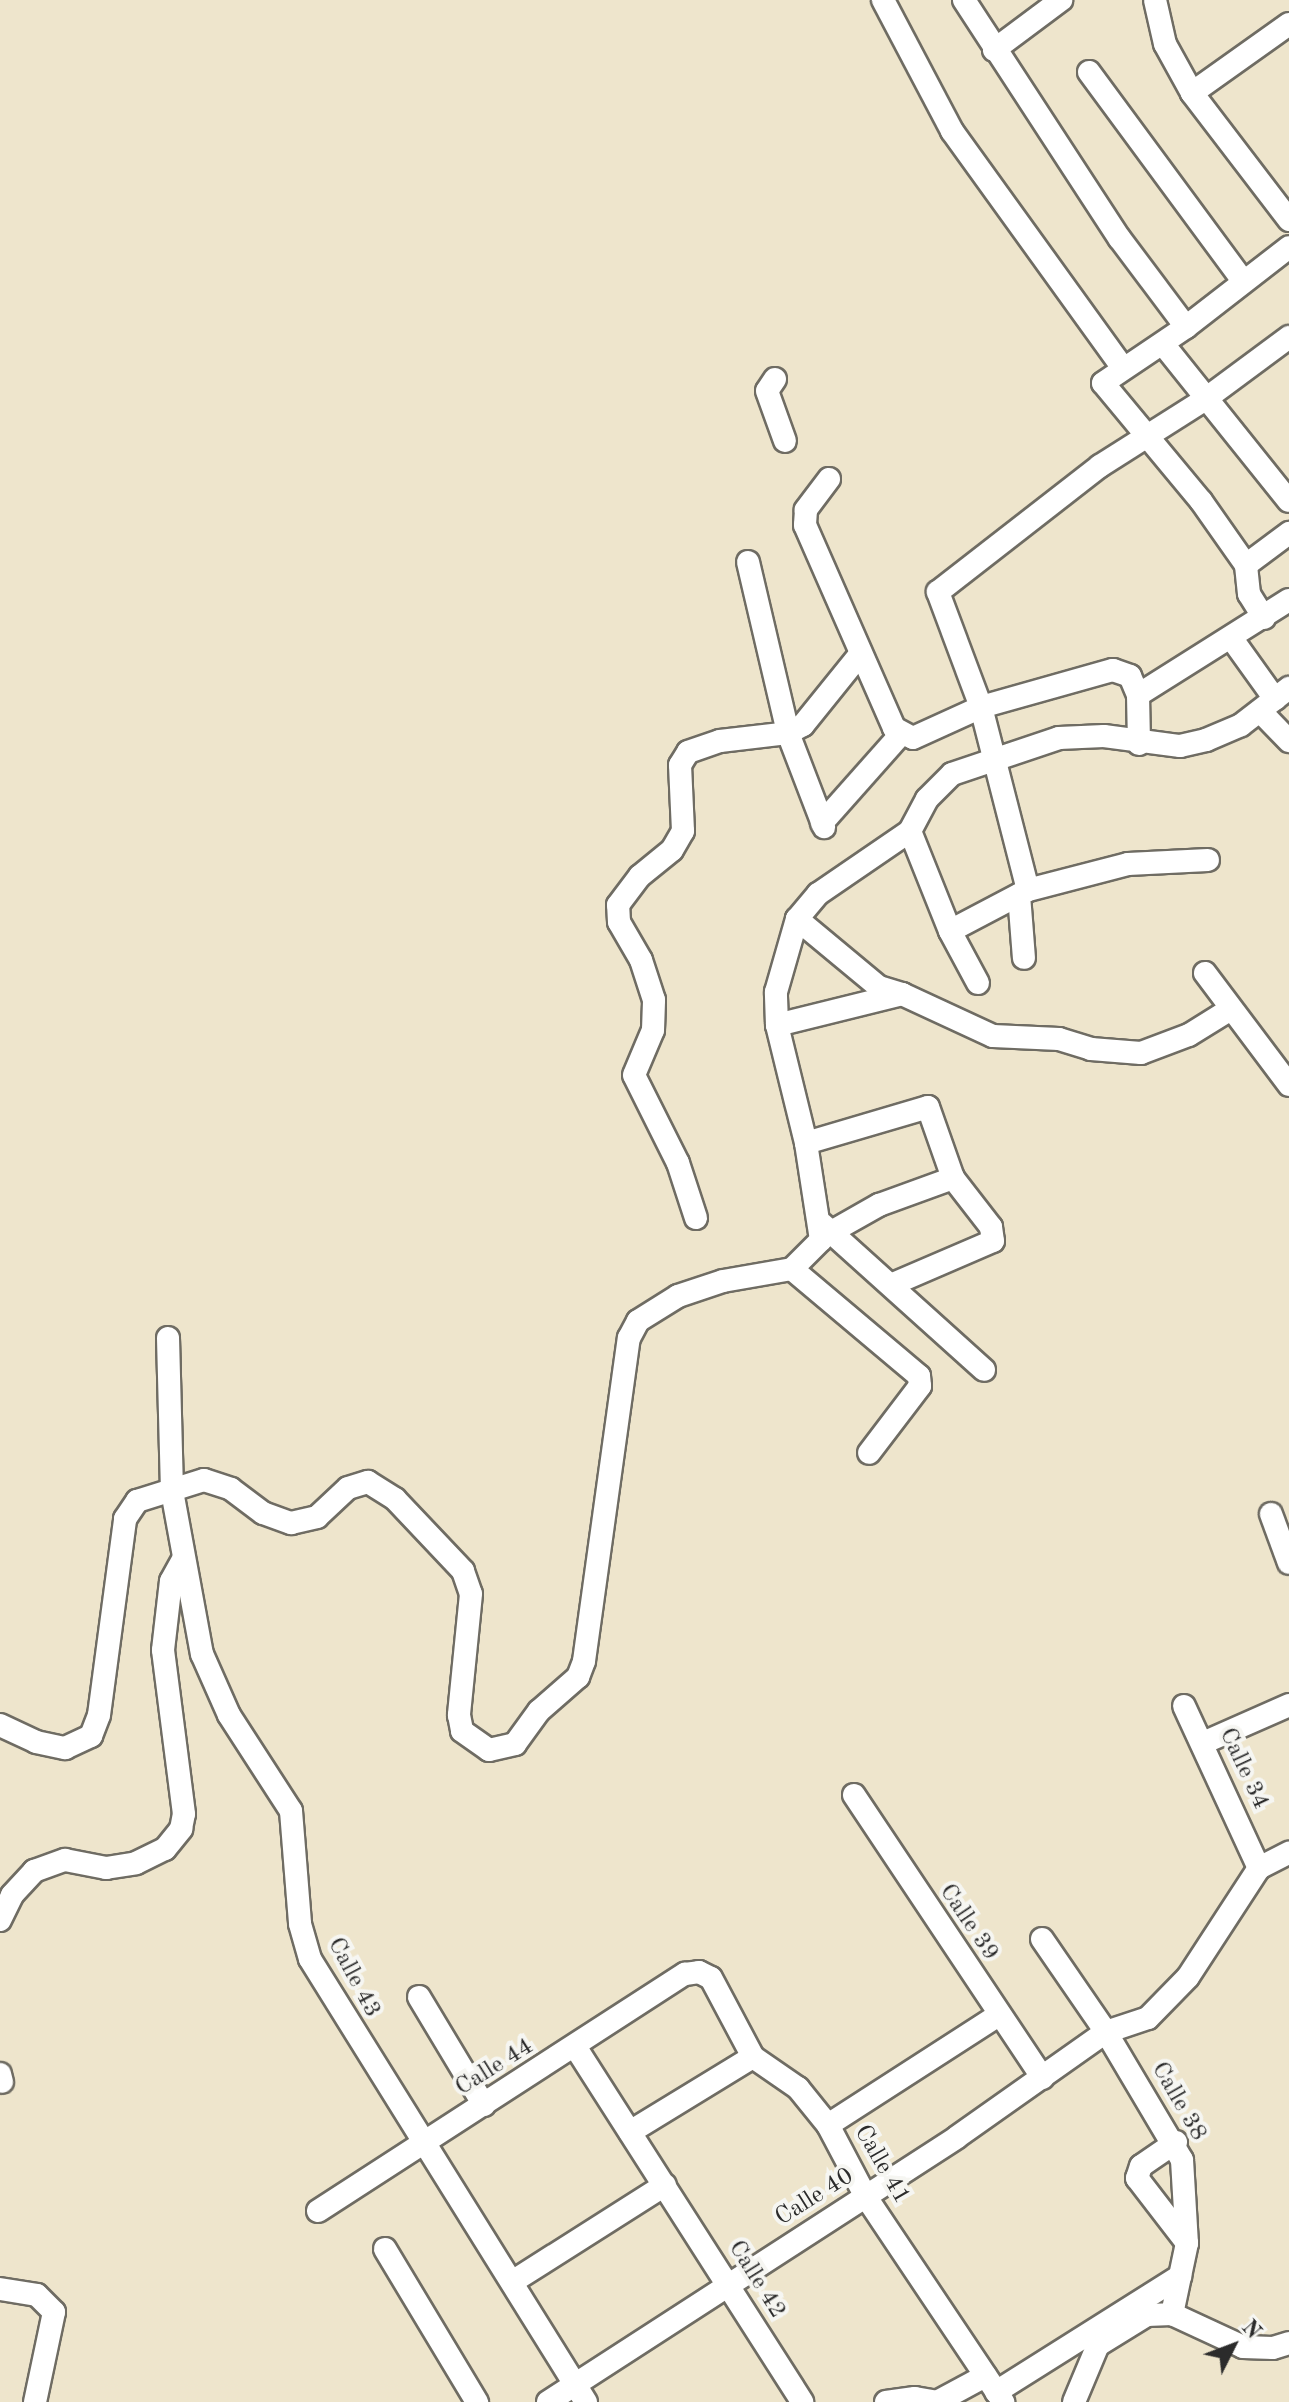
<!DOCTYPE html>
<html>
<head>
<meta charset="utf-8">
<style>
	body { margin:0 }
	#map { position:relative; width:1289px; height:2402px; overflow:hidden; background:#eee5cc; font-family:"Old Standard TT",serif }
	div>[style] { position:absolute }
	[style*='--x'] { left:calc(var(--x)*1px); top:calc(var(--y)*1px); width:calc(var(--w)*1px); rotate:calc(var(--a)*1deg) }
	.roads { filter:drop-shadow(2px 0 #6f6c63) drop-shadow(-2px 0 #6f6c63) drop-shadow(0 2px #6f6c63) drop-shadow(0 -2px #6f6c63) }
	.minor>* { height:22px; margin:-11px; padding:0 11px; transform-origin:11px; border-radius:11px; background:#fff }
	span { translate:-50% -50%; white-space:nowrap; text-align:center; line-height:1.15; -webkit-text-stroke:8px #f6f6f2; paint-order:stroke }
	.street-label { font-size:24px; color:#2b2b2b }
	.north { position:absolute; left:1193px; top:2306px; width:80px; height:80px; -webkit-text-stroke:6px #f6f6f2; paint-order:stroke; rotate:48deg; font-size:22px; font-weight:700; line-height:32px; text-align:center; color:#2b2b2b }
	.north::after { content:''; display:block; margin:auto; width:28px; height:36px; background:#2b2b2b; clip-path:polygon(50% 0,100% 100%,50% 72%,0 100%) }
</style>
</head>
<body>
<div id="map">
	<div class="roads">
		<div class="minor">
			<i style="--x:883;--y:0;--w:148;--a:62.2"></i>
			<i style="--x:952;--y:131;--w:291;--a:54.2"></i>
			<i style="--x:964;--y:0;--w:285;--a:56.9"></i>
			<i style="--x:1120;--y:239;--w:110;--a:53.1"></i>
			<i style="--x:1155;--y:0;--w:45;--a:77.2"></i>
			<i style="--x:1165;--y:44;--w:56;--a:61.1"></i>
			<i style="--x:1192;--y:93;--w:160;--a:52.6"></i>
			<i style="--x:994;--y:50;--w:84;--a:-36.7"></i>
			<i style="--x:1089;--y:72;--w:260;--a:53.6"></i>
			<i style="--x:1192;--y:93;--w:119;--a:-35.4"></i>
			<i style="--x:1163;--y:344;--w:201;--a:51.3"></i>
			<i style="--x:775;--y:379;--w:14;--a:124"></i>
			<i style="--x:767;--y:391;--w:53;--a:70.2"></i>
			<i style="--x:829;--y:479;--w:39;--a:127"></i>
			<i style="--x:806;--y:510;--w:15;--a:94"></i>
			<i style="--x:805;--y:525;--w:222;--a:66.3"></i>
			<i style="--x:894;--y:728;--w:21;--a:28"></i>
			<i style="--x:913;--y:738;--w:75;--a:-24.5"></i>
			<i style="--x:981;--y:707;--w:137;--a:-15.7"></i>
			<i style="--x:1113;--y:670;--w:18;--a:19"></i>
			<i style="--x:1130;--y:676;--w:21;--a:67"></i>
			<i style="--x:1138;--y:695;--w:49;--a:88.8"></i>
			<i style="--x:748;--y:562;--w:176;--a:76.8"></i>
			<i style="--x:788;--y:733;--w:101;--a:69"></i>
			<i style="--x:1246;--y:565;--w:54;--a:-36.7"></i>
			<i style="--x:1264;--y:618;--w:28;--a:-122"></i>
			<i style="--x:1249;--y:594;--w:29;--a:-96"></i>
			<i style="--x:1246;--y:565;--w:78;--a:-125.1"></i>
			<i style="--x:1201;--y:501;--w:153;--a:-129.7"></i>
			<i style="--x:1103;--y:383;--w:100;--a:-34"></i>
			<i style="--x:1186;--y:327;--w:130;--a:-37.8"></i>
			<i style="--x:1232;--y:639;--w:74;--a:54.4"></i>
			<i style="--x:1138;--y:695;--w:178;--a:-32.2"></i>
			<i style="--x:1260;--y:711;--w:42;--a:46"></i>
			<i style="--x:822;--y:823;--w:119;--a:-48.4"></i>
			<i style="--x:910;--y:831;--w:108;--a:68.2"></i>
			<i style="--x:950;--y:931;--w:88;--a:-27.7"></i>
			<i style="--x:1028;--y:890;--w:103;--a:-14.6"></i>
			<i style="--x:1128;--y:864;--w:80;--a:-2.9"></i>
			<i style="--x:1028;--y:890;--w:189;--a:-104.4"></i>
			<i style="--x:981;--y:707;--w:123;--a:-110.5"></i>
			<i style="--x:938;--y:592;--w:205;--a:-37.9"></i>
			<i style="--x:1100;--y:466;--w:123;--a:-32.4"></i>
			<i style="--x:1204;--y:400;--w:106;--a:-36.5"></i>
			<i style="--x:1019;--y:895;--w:63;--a:85.5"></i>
			<i style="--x:797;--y:919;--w:107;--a:39.7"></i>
			<i style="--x:879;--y:987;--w:24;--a:17"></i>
			<i style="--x:950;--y:931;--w:59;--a:61.7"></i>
			<i style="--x:1205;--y:973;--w:140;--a:53.1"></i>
			<i style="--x:777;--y:1025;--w:129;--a:-13.9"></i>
			<i style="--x:902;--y:994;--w:100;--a:24.8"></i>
			<i style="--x:993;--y:1036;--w:66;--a:2.6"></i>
			<i style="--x:1059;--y:1039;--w:34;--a:17"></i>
			<i style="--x:1091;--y:1049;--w:50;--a:4.6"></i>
			<i style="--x:1141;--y:1053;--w:51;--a:-20.6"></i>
			<i style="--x:1189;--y:1035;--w:49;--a:-31.8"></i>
			<i style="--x:806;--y:1143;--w:127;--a:-16.4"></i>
			<i style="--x:928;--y:1107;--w:75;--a:70.6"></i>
			<i style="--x:696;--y:1218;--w:58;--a:-108.1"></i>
			<i style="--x:678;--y:1163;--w:98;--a:-116.6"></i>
			<i style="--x:634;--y:1075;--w:49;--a:-67.1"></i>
			<i style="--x:653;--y:1030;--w:30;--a:-88"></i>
			<i style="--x:654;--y:1000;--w:42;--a:-108"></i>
			<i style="--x:641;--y:960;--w:44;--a:-120.1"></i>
			<i style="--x:619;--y:922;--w:17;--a:-93"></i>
			<i style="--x:618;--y:905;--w:36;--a:-53"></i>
			<i style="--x:640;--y:876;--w:41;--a:-39.1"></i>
			<i style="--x:672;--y:850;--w:22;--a:-60"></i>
			<i style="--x:683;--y:831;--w:66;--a:-92.6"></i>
			<i style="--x:680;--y:765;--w:15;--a:-58"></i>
			<i style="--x:688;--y:752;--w:34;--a:-19"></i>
			<i style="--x:720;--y:741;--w:68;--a:-6.7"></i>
			<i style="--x:788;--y:733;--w:17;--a:-28"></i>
			<i style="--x:803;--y:725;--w:92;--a:-51.1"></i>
			<i style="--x:822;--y:1224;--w:218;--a:42"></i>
			<i style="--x:833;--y:1231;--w:53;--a:-29.5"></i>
			<i style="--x:879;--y:1205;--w:79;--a:-20"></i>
			<i style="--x:953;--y:1178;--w:62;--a:52.2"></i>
			<i style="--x:991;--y:1227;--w:14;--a:82"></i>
			<i style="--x:993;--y:1241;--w:111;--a:156.7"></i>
			<i style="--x:792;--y:1269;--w:166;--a:40.1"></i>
			<i style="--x:919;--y:1376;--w:10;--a:84"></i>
			<i style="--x:920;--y:1386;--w:84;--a:127.3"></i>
			<i style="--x:168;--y:1338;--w:153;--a:88.5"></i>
			<i style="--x:172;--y:1491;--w:166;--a:79.6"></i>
			<i style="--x:202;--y:1654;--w:67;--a:66.1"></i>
			<i style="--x:229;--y:1715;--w:114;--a:57.1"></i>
			<i style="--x:291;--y:1811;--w:113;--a:85.4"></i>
			<i style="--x:300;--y:1924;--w:36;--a:74"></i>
			<i style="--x:310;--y:1959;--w:522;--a:58.08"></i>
			<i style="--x:1271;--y:1514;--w:52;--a:69.8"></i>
			<i style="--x:1184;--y:1706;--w:179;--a:65.2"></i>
			<i style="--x:0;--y:1725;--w:40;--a:25"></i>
			<i style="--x:36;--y:1742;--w:30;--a:12"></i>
			<i style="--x:65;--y:1748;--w:29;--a:-25"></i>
			<i style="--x:91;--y:1736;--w:22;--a:-69"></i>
			<i style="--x:99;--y:1715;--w:198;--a:-82.4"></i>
			<i style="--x:125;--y:1519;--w:22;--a:-56"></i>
			<i style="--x:137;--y:1501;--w:70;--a:-17.4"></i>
			<i style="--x:204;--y:1480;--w:28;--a:18"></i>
			<i style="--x:231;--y:1489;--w:40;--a:37"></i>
			<i style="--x:263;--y:1513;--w:30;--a:20"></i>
			<i style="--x:291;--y:1523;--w:27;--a:-13"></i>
			<i style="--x:317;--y:1517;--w:42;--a:-43.1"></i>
			<i style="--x:348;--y:1488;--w:21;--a:-17"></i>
			<i style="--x:368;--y:1482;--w:32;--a:32"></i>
			<i style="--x:395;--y:1499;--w:99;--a:46.6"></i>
			<i style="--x:463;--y:1571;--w:24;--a:71"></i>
			<i style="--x:471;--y:1594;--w:122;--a:95.7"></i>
			<i style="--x:459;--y:1715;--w:16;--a:79"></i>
			<i style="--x:462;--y:1731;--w:33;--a:35"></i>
			<i style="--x:489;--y:1750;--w:27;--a:-13"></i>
			<i style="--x:515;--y:1744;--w:41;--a:-54"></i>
			<i style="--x:539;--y:1711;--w:52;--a:-41.1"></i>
			<i style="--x:578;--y:1677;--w:17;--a:-69"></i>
			<i style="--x:584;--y:1661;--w:326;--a:-82.1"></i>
			<i style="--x:629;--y:1338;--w:19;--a:-62"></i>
			<i style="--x:638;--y:1321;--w:47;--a:-32"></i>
			<i style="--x:678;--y:1296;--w:47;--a:-18.4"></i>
			<i style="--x:723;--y:1281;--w:70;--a:-9.9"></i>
			<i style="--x:792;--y:1269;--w:41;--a:-45"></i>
			<i style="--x:821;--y:1240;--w:98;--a:-98.8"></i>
			<i style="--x:806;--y:1143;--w:122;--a:-103.8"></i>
			<i style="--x:777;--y:1025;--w:33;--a:-92"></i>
			<i style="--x:776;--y:992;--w:76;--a:-74"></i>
			<i style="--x:797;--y:919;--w:33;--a:-50"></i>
			<i style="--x:818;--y:894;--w:112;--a:-34.4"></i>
			<i style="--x:910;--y:831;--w:36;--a:-62"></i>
			<i style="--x:927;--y:799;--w:35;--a:-45"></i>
			<i style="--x:952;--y:774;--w:113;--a:-18.6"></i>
			<i style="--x:1059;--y:738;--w:45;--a:-2.5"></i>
			<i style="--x:1104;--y:736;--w:77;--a:7.5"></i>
			<i style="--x:1180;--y:746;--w:27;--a:-13"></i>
			<i style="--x:1206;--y:740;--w:38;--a:-23"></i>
			<i style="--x:1241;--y:725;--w:61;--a:-37.6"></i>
			<i style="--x:1203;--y:1743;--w:94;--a:-23.8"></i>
			<i style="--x:854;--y:1795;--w:340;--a:56.3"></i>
			<i style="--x:1259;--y:1868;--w:34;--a:-27"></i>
			<i style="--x:0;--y:1920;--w:28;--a:-64"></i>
			<i style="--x:12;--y:1895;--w:33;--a:-47"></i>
			<i style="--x:34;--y:1871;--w:33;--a:-20"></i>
			<i style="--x:65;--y:1860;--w:42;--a:11"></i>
			<i style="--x:106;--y:1868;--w:30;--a:-9"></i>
			<i style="--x:136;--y:1863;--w:32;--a:-26"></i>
			<i style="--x:165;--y:1849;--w:26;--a:-51"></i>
			<i style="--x:181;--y:1829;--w:15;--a:-79"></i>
			<i style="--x:184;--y:1814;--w:165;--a:-97.3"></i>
			<i style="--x:163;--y:1650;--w:69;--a:-83.4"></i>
			<i style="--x:171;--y:1581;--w:26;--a:-61"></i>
			<i style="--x:1042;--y:1939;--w:113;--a:55.5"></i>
			<i style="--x:1106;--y:2032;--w:149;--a:59.3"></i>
			<i style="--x:1182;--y:2160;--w:83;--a:86.6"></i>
			<i style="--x:1187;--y:2243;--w:73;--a:101.9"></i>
			<i style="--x:419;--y:1997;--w:126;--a:59"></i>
			<i style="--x:576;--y:2048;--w:420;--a:57.4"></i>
			<i style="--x:0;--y:2074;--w:8;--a:76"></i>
			<i style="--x:828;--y:2125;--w:203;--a:-32.8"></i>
			<i style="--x:630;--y:2132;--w:144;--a:-31.4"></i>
			<i style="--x:1176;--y:2142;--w:42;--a:145.6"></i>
			<i style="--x:1141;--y:2166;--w:13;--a:108"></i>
			<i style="--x:1137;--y:2178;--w:82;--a:52.4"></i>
			<i style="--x:318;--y:2211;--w:437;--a:-32.9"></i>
			<i style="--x:685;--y:1974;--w:14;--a:-8"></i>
			<i style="--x:699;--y:1972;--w:13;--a:27"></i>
			<i style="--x:711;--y:1978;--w:89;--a:62"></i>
			<i style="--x:753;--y:2057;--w:55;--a:34.6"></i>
			<i style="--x:798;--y:2088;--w:48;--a:51"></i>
			<i style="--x:828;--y:2125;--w:81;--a:62.2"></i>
			<i style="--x:866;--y:2197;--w:247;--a:56.2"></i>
			<i style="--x:385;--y:2249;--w:179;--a:59"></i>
			<i style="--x:512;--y:2282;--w:181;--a:-32.4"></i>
			<i style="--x:0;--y:2289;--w:37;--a:9"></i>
			<i style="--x:37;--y:2295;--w:24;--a:45"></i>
			<i style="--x:54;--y:2312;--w:92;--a:101.9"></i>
			<i style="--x:996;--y:2392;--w:218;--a:-32.2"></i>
			<i style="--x:548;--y:2402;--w:487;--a:-32.9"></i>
			<i style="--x:957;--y:2137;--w:182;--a:-35.2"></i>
			<i style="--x:1106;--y:2032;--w:44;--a:-18.4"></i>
			<i style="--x:1148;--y:2018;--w:57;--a:-45.7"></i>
			<i style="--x:1188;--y:1977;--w:130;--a:-56.9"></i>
			<i style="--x:886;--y:2402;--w:29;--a:-8"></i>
			<i style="--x:915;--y:2398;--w:22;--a:10"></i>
			<i style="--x:937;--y:2402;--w:55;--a:-28.4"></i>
			<i style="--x:1074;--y:2402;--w:62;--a:-67.2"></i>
			<i style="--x:1098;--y:2345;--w:57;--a:-31.5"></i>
			<i style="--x:1147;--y:2315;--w:25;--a:-2"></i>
			<i style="--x:1172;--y:2314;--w:78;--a:24.9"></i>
			<i style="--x:1243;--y:2347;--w:30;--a:2"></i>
			<i style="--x:1273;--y:2348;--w:17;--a:-17"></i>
		</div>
	</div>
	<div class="street-label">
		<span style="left:1243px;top:1769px;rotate:65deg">Calle 34</span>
		<span style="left:968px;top:1923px;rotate:56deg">Calle 39</span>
		<span style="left:353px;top:1978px;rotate:62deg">Calle 43</span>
		<span style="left:495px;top:2068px;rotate:-32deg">Calle 44</span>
		<span style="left:1178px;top:2102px;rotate:60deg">Calle 38</span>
		<span style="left:881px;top:2165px;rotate:60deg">Calle 41</span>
		<span style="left:815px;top:2198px;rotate:-32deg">Calle 40</span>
		<span style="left:756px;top:2280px;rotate:58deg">Calle 42</span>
	</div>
	<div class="north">N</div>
</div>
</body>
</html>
